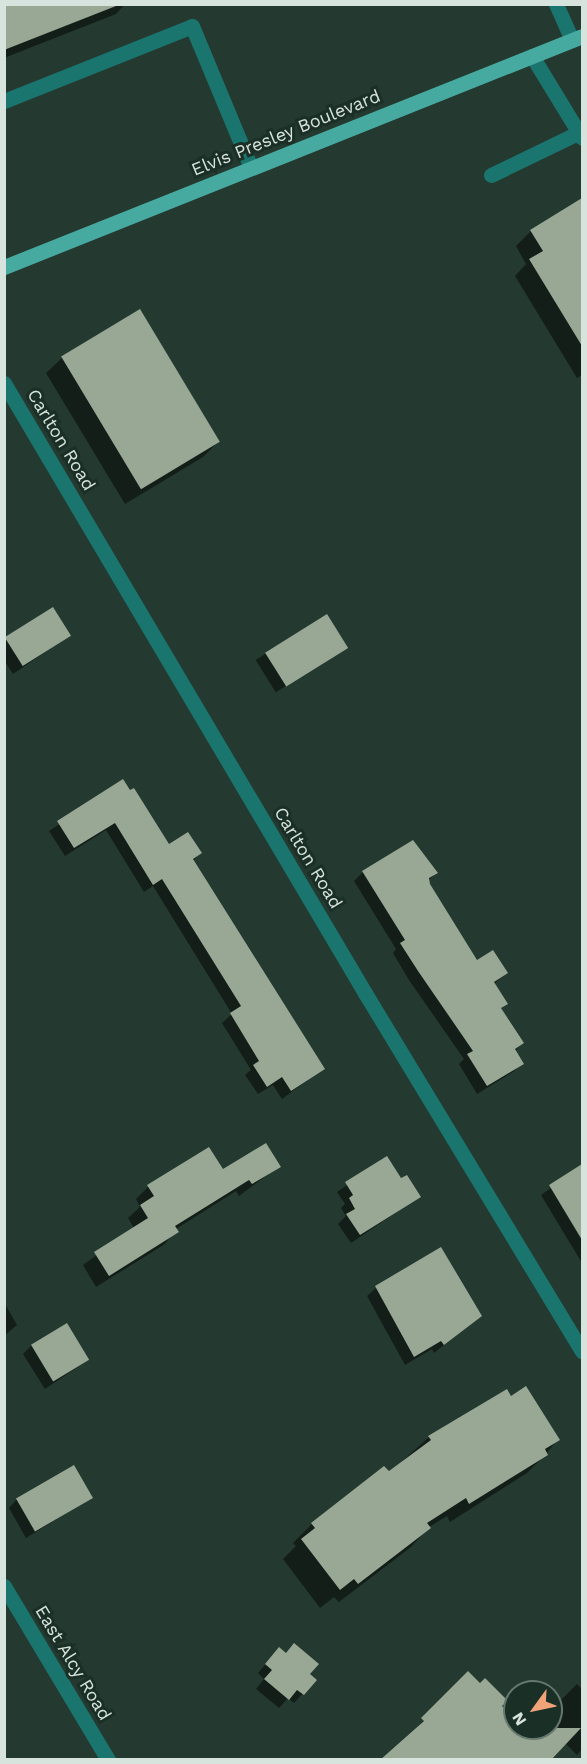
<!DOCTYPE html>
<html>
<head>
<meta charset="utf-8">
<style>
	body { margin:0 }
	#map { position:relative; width:587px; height:1764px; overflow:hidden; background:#24392f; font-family:"Work Sans",sans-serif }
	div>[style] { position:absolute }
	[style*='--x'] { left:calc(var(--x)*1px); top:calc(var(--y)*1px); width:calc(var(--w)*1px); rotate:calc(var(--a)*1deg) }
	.shadow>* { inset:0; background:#0007; transform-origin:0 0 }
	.building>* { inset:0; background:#98a895; transform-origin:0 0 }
	.minor>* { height:15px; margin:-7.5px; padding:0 7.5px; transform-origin:7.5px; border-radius:7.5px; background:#1a756e }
	.major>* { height:15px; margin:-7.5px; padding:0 7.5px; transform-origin:7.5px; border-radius:7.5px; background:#47aaa1 }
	span { translate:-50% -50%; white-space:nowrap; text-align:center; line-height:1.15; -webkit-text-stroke:6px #1a2f25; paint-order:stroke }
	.street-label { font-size:18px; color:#d7e3dd }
	.frame { position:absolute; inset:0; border:6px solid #d7e3dd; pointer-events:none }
	.north { position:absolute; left:503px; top:1680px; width:60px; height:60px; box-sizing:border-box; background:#1a2f25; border:2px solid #66776f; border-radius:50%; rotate:237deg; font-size:16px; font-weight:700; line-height:24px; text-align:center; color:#d7e3dd }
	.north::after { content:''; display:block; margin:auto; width:21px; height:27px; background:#f0a279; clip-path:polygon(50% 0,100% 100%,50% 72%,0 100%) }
</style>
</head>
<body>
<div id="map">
	<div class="shadow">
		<i style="clip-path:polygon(4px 4px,125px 4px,116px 14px,4px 58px)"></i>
		<i style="clip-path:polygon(582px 199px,582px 375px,577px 378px,515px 276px,526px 264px,516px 246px,531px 231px)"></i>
		<i style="clip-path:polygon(139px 311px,218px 442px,203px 457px,125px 504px,46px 373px,62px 358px)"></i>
		<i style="clip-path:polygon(53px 609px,69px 636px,13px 674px,4px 660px,4px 639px)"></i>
		<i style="left:326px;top:616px;width:38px;height:83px;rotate:58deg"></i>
		<i style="clip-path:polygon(123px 781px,168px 846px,200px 853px,193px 861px,323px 1069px,282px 1099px,273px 1085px,258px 1094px,245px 1075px,251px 1070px,222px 1023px,232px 1014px,153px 886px,144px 892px,106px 830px,65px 856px,49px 831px)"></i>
		<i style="clip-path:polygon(363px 872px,436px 873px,428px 881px,477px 962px,506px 973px,494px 984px,506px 1004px,500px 1009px,522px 1043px,515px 1051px,522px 1063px,513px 1072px,477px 1094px,459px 1064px,464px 1059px,409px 980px,393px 953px,396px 949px,354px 881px)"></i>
		<i style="clip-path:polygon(387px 1158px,401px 1180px,419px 1197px,351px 1243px,338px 1224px,346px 1216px,341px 1208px,345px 1204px,337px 1192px)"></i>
		<i style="clip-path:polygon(279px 1166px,239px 1196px,236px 1191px,176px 1229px,165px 1244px,96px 1287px,83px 1265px,134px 1228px,128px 1218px,140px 1207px,136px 1199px,148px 1187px,223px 1171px)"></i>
		<i style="clip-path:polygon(582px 1166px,582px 1263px,541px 1195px)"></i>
		<i style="clip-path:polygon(376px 1288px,481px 1316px,434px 1353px,432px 1349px,405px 1365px,367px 1296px)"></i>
		<i style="clip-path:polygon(5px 1304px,17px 1325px,4px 1336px,4px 1304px)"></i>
		<i style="clip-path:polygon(32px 1345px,88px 1360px,45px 1389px,23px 1354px)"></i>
		<i style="clip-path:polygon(511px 1398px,558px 1439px,546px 1454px,527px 1473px,450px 1522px,447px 1516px,429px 1527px,411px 1547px,339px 1602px,334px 1597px,320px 1608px,283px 1559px,296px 1546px,293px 1543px,312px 1524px,388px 1474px,429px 1437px)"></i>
		<i style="clip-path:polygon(91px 1498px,26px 1538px,9px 1508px,17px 1499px)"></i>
		<i style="clip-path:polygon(271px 1658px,315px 1680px,294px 1703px,288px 1698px,279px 1708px,256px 1689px,264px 1679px,258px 1673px)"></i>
		<i style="clip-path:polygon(468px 1673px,480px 1685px,485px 1680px,515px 1710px,515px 1728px,551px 1728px,551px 1710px,577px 1684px,582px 1689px,582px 1749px,577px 1755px,565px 1743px,406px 1739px)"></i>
	</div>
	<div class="building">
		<i style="clip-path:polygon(4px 4px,116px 4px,116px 6px,4px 50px)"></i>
		<i style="clip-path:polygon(582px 198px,582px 346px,529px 259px,543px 251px,530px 230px)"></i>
		<i style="left:140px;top:309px;width:155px;height:92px;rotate:59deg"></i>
		<i style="left:53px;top:607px;width:34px;height:57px;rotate:58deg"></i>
		<i style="left:327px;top:614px;width:40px;height:73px;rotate:58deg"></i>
		<i style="clip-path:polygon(123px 779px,130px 790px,134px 788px,169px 844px,188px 832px,202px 853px,193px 859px,325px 1069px,291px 1091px,282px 1077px,267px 1087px,253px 1065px,259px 1061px,230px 1013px,241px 1006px,162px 879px,153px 885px,115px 823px,74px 848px,57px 821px)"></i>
		<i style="clip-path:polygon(413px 840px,438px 873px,429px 878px,430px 884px,477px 960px,493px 950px,508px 973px,494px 982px,508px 1004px,501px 1008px,524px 1043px,515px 1049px,524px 1064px,487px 1086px,467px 1054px,473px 1051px,418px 971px,400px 943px,405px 940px,362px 871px)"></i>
		<i style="clip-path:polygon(266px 1143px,281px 1167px,252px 1184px,249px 1180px,175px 1226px,179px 1232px,109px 1276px,94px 1252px,148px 1218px,140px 1205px,154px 1196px,147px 1185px,209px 1147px,223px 1169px)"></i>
		<i style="clip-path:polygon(387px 1156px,401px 1178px,407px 1175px,421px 1197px,360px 1235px,346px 1214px,355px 1209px,349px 1198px,353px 1195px,345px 1182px)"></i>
		<i style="clip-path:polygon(582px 1164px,582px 1240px,549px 1185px)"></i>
		<i style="clip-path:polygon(441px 1247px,482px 1316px,444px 1345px,441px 1341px,414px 1357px,375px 1286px)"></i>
		<i style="left:67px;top:1323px;width:43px;height:42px;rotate:59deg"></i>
		<i style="clip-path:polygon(526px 1386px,560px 1440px,545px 1449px,548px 1455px,469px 1504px,466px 1498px,427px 1523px,431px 1528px,358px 1584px,354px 1579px,340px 1590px,301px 1539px,315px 1528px,311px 1523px,384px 1466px,389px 1471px,431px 1440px,428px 1436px,507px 1389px,511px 1396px)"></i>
		<i style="left:74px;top:1465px;width:38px;height:67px;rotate:60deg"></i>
		<i style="clip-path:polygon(294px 1643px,319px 1664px,310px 1674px,317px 1680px,304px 1695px,297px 1690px,289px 1700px,264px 1679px,272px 1670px,265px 1664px,279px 1647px,286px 1653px)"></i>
		<i style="clip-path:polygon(468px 1671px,480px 1683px,485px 1678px,508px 1701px,502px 1706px,515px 1718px,515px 1728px,581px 1728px,551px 1760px,380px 1760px,424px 1721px,421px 1718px)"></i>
	</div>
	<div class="minor">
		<i style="--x:556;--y:4;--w:39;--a:66"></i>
		<i style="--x:532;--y:56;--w:96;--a:58.6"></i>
		<i style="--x:4;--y:101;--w:202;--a:-21.7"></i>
		<i style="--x:192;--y:26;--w:154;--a:67.4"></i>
		<i style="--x:491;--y:175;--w:101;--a:-25.8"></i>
		<i style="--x:4;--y:383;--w:709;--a:59.38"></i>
		<i style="--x:365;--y:993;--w:419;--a:58.8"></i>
		<i style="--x:4;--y:1586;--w:203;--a:59.1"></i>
	</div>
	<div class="major">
		<i style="--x:4;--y:267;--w:622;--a:-21.78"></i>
	</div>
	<div class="street-label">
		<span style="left:286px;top:133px;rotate:-22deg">Elvis Presley Boulevard</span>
		<span style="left:61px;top:440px;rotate:59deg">Carlton Road</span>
		<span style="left:308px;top:858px;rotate:59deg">Carlton Road</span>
		<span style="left:73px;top:1663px;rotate:59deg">East Alcy Road</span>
	</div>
	<div class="frame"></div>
	<div class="north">N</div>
</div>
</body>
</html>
